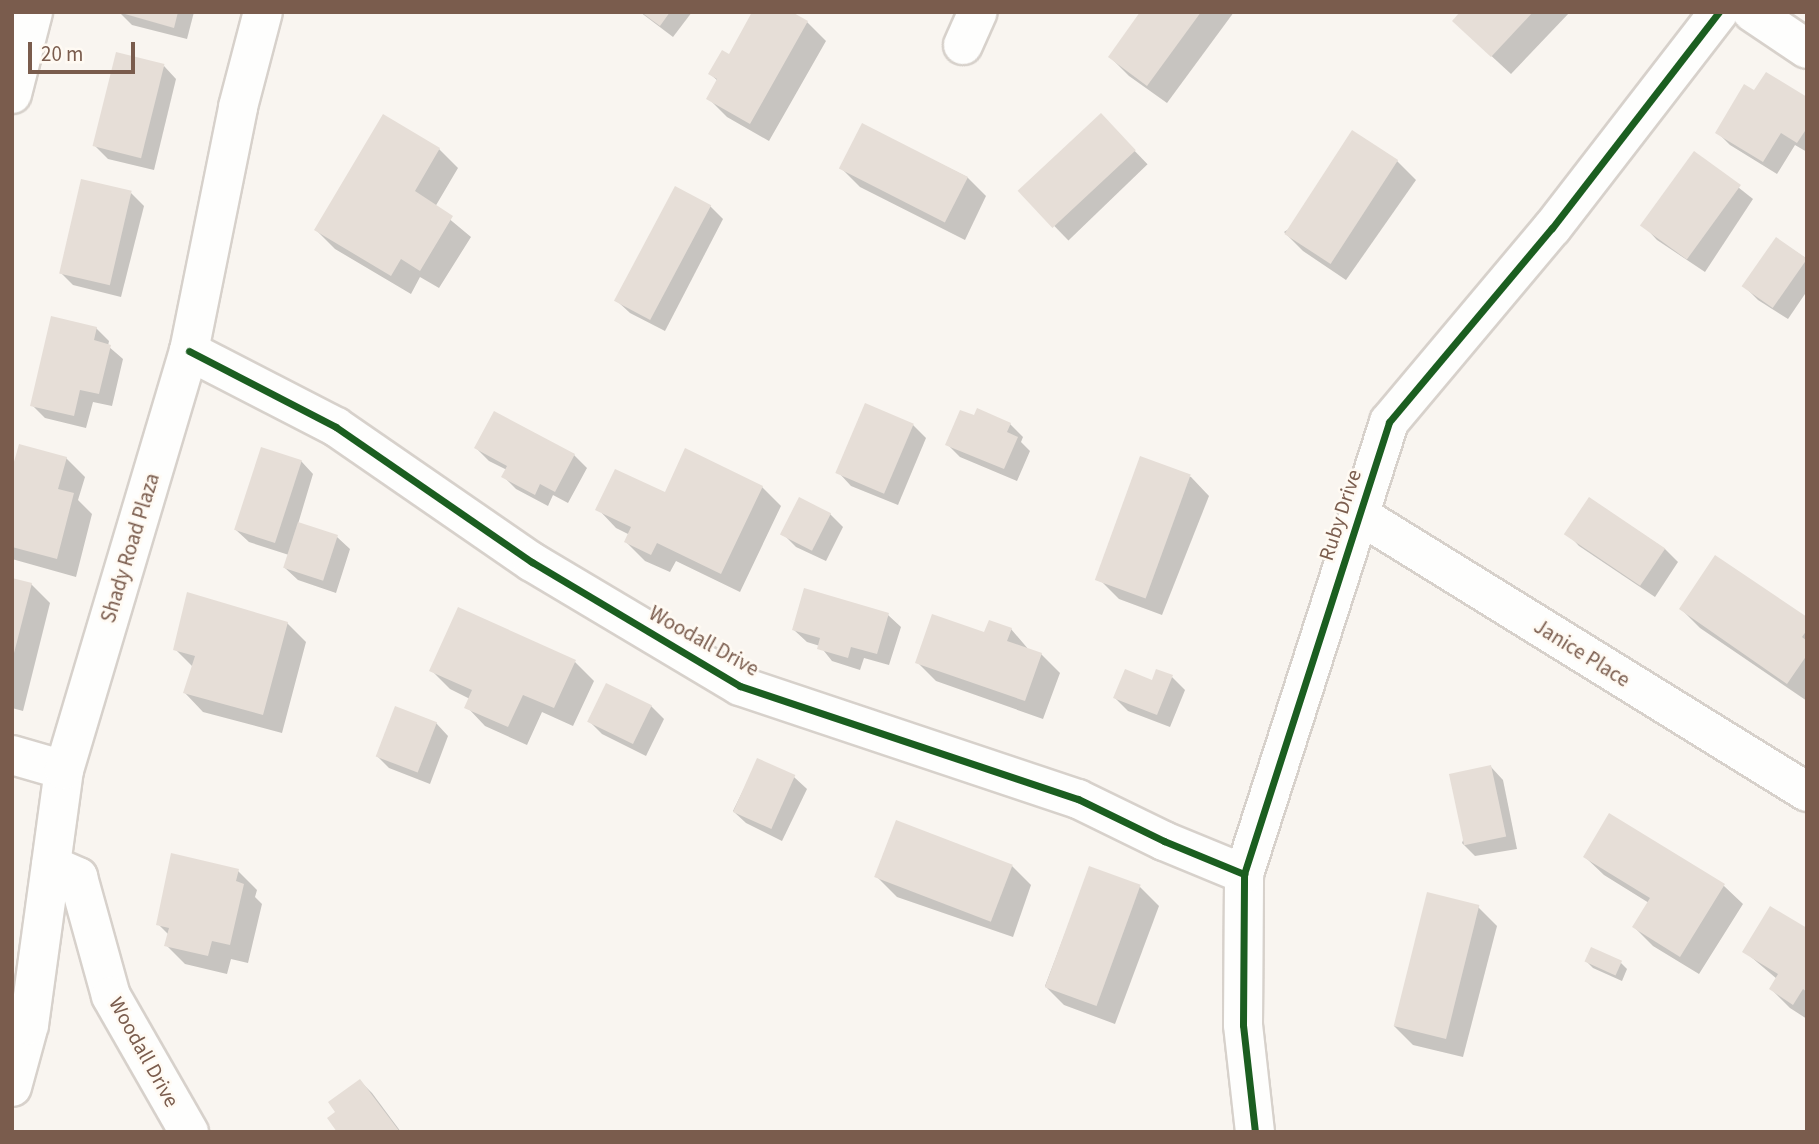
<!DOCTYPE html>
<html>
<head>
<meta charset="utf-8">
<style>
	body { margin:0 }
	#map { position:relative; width:1819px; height:1144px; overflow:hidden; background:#f9f5f0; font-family:"Source Sans 3",sans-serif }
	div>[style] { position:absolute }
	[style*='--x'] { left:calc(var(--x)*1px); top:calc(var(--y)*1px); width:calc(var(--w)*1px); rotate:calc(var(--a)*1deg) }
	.shadow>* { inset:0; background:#0003; transform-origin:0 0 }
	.building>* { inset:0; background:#e6ded7; transform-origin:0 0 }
	.roads { filter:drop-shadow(2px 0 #d7d1cb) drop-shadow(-2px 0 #d7d1cb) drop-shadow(0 2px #d7d1cb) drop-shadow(0 -2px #d7d1cb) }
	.minor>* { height:38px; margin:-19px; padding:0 19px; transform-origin:19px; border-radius:19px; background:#fefefd }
	.cycleway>* { height:7px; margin:-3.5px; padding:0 3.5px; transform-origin:3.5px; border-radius:3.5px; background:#1b5e20 }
	span { translate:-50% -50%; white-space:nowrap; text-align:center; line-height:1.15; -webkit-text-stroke:5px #fffaf3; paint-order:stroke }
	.street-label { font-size:21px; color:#7a5c4d }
	.frame { position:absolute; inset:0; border:14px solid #7a5c4d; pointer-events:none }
	.scale { position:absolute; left:28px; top:42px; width:107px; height:32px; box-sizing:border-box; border:4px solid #7a5c4d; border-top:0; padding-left:9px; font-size:21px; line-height:24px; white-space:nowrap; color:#7a5c4d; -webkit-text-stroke:5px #fffaf3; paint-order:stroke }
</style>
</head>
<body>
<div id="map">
	<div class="shadow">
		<i style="clip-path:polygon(119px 12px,194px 12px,187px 39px,132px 25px)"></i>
		<i style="clip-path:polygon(640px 12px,692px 12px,673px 37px)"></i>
		<i style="clip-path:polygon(1143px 12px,1234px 12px,1167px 103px,1129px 76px,1110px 57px)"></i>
		<i style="clip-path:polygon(1462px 12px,1570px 12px,1511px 74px,1473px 39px)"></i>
		<i style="clip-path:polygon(807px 22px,826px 41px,769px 141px,727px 117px,708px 98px,718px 81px,710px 74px,729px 56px)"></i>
		<i style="clip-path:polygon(164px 66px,176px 79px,154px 170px,108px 159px,95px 146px)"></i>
		<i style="clip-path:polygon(1755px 93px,1807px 99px,1807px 152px,1795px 145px,1777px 174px,1730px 145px,1717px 132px)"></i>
		<i style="left:1101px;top:116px;width:67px;height:110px;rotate:46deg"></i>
		<i style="clip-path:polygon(863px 125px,967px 177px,986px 196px,965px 240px,860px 187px,841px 168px)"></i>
		<i style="clip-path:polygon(439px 149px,458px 168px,435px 207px,471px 237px,439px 288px,420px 277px,411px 294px,335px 249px,316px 230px)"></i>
		<i style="clip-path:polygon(1695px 153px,1753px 199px,1705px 272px,1657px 240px,1645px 227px)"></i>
		<i style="clip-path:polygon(1397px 161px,1416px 180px,1346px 280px,1303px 251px,1284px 232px)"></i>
		<i style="clip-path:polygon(131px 193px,144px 206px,121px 297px,73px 285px,60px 272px)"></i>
		<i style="clip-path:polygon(710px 206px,723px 219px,665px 331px,630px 313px,617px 301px)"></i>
		<i style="clip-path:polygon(1777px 239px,1807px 259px,1807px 291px,1788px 319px,1758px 300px,1746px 288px)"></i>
		<i style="clip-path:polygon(96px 328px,109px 341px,108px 346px,123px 359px,112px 406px,93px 402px,86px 428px,45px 418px,32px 405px)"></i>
		<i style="clip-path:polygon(1010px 424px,1023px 437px,1021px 442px,1030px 451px,1017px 481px,960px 457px,947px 444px)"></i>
		<i style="clip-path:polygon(913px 425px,926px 438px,898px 505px,851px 486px,839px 473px)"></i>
		<i style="clip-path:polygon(476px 448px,574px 455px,587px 468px,568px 503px,553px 495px,548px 506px,516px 489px,503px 476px,507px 470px,489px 461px)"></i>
		<i style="clip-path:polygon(66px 458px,85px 477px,78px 500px,92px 514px,76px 577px,12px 559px,12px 476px)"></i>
		<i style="clip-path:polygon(1141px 459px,1191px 477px,1209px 496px,1162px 615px,1119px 599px,1100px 580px)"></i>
		<i style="clip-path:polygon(301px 461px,313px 474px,298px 524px,337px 537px,350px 549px,336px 593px,298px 580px,285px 568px,289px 555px,249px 542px,236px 530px)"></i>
		<i style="clip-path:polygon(762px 487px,781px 506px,740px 592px,676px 561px,670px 572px,645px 561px,626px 542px,630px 535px,616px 528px,598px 509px,665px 495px)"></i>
		<i style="clip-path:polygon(1590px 499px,1665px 549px,1678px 562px,1655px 597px,1579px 546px,1567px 533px)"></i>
		<i style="clip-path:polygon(830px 514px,843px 527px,826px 561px,796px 547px,784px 535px)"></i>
		<i style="clip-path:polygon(12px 580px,31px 584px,50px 603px,23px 711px,12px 708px)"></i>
		<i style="clip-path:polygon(1681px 609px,1807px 619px,1807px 701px,1700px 628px)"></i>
		<i style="clip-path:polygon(888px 615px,901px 627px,889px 665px,864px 658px,860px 670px,832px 661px,820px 646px,807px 642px,794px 630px)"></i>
		<i style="clip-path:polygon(287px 623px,306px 642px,282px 733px,203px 712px,185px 693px,193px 667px,175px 649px)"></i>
		<i style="clip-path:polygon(1011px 629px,1029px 650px,1041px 654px,1060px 673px,1043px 719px,936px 681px,917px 662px,985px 635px)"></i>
		<i style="clip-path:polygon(575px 662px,594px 681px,573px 726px,542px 712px,527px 745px,485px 726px,467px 707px,470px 699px,450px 689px,431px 670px)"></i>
		<i style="clip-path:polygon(1172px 677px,1185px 690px,1170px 727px,1128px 711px,1115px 698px)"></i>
		<i style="clip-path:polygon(651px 706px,664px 719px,646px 756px,602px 734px,589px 721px)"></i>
		<i style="clip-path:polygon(436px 723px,448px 736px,430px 784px,389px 768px,377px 756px)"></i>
		<i style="clip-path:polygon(758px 760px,794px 777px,807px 789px,782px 841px,746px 823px,733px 811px)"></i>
		<i style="clip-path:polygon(1491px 767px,1503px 780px,1517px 849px,1475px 856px,1462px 843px)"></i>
		<i style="clip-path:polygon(1585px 857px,1724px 886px,1743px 904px,1699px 974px,1653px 946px,1634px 927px,1649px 903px,1604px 875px)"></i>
		<i style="clip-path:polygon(1012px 866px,1031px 885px,1013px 937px,897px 897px,878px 878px)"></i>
		<i style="clip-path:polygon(1090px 868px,1140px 887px,1159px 906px,1115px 1024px,1064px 1005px,1045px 986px)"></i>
		<i style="clip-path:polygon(238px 871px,257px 890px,255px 897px,262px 904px,248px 963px,231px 959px,227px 974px,185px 964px,166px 945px,169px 935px,158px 924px)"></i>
		<i style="clip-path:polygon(1478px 907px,1497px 926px,1463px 1057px,1413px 1045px,1394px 1026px)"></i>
		<i style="clip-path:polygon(1807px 931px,1807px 1019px,1790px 1008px,1771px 989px,1777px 979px,1744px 951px)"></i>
		<i style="clip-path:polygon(1587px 962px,1621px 963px,1627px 969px,1622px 981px,1593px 968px)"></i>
		<i style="clip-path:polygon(360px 1081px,372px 1093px,401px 1132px,339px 1132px)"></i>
	</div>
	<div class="building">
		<i style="clip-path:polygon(118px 12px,178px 12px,174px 28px)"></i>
		<i style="clip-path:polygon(641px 12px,670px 12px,660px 26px)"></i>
		<i style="clip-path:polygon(752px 12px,792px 12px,808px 21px,750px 124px,706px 99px,717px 79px,708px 74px,722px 50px,729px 54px)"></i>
		<i style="clip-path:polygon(1140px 12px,1201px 12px,1147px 86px,1108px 57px)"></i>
		<i style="clip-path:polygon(1460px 12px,1533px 12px,1491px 57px,1452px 21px)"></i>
		<i style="left:116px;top:52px;width:50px;height:97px;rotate:14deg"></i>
		<i style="clip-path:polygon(1766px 72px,1807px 97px,1807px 128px,1797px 143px,1781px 133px,1763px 162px,1715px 133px,1744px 84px,1754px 90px)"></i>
		<i style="left:1101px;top:113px;width:51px;height:114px;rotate:47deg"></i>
		<i style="clip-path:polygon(383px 114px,440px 148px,415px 191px,453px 216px,420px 271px,401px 259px,391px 276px,314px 230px)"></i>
		<i style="left:862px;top:123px;width:119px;height:51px;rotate:27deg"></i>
		<i style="left:1352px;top:130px;width:55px;height:124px;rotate:33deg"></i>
		<i style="left:1694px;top:151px;width:58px;height:92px;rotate:36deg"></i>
		<i style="left:81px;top:179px;width:52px;height:97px;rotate:13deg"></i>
		<i style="left:675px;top:186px;width:41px;height:130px;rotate:28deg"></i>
		<i style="left:1776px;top:237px;width:38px;height:60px;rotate:35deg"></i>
		<i style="clip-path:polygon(51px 316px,97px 327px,94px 340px,111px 345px,99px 394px,80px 390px,74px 416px,30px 406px)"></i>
		<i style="left:865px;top:403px;width:53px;height:76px;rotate:23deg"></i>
		<i style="clip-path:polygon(977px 408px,1011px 423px,1007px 432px,1018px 437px,1004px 469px,945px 445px,960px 410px,974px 415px)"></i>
		<i style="clip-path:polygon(494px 411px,575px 454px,555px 492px,540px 484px,535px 495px,501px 477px,507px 466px,474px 448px)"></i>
		<i style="clip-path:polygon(19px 444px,67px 457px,58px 489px,74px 493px,57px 559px,12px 547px,12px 469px)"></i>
		<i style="left:261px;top:447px;width:43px;height:87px;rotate:18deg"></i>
		<i style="clip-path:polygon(685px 448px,763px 486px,721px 574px,657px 543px,651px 555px,624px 542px,631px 527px,595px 510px,615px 469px,665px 492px)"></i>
		<i style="left:1140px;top:456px;width:54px;height:132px;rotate:20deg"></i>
		<i style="left:799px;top:497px;width:36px;height:42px;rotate:27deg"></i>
		<i style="left:1589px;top:497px;width:92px;height:45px;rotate:34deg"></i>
		<i style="left:298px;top:522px;width:42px;height:48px;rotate:18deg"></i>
		<i style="clip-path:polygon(1715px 555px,1807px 617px,1807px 630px,1802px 637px,1807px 641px,1807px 655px,1787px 684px,1679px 609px)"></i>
		<i style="clip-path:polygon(12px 578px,32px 583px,13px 657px,12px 657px)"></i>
		<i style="clip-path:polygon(804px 588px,889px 613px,877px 654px,851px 647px,848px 658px,817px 649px,820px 638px,792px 630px)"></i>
		<i style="clip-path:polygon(187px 592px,288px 622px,263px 715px,183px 693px,195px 656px,173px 650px)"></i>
		<i style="clip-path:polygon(458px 607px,576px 660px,554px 708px,523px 695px,508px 727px,464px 708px,472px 690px,429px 671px)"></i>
		<i style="clip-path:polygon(932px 614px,984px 632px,989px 620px,1012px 628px,1007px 641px,1042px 653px,1025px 701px,915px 663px)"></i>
		<i style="clip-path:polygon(1125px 669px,1152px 680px,1156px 669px,1173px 675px,1157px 715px,1113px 698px)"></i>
		<i style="left:606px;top:683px;width:51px;height:43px;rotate:26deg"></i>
		<i style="left:395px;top:706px;width:45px;height:54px;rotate:21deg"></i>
		<i style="left:757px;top:758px;width:42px;height:59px;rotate:24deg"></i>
		<i style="left:1491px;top:765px;width:73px;height:43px;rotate:78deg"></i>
		<i style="clip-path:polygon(1609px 813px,1725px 884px,1680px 957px,1632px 927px,1650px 898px,1583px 857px)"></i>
		<i style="left:896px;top:820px;width:125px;height:61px;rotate:21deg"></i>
		<i style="clip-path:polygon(171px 853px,239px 869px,236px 881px,244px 884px,230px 945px,212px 941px,208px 956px,164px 946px,169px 928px,156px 925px)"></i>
		<i style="left:1089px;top:866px;width:55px;height:129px;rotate:20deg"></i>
		<i style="left:1427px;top:892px;width:54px;height:138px;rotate:14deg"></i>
		<i style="clip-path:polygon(1770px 906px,1807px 928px,1807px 992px,1803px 989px,1793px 1005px,1769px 989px,1778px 974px,1742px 952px)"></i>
		<i style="left:1591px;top:947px;width:34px;height:16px;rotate:24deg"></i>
		<i style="clip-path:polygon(360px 1079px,400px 1132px,337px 1132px,327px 1118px,335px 1112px,328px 1102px)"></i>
	</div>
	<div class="roads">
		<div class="minor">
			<i style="--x:1752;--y:12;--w:66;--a:33.9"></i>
			<i style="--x:963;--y:45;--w:36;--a:-66"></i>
			<i style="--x:12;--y:94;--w:85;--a:-75.6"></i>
			<i style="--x:189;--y:351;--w:165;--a:27.3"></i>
			<i style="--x:336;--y:427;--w:238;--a:34.6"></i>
			<i style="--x:532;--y:562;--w:242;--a:30.8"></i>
			<i style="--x:740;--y:686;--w:356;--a:18.5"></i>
			<i style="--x:1078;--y:799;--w:96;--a:26"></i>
			<i style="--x:1164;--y:841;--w:87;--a:22.4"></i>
			<i style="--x:1358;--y:514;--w:528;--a:31.76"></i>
			<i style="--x:12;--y:755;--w:54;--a:16.1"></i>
			<i style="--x:51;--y:865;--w:30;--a:24"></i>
			<i style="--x:78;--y:877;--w:123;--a:74.5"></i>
			<i style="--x:111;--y:996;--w:157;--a:60.2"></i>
			<i style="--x:12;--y:1087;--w:64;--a:-74.7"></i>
			<i style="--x:29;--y:1025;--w:257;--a:-82.2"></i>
			<i style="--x:64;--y:770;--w:437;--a:-73.4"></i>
			<i style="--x:189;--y:351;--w:249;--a:-78.6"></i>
			<i style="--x:238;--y:107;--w:98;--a:-75.3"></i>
			<i style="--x:1255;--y:1132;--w:108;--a:-96.4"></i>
			<i style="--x:1243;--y:1025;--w:151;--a:-89.6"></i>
			<i style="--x:1244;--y:874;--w:475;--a:-72.2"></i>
			<i style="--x:1389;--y:422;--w:253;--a:-50"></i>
			<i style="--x:1552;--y:228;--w:273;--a:-52.3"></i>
		</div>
	</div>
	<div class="cycleway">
		<i style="--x:189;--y:351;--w:165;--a:27.3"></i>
		<i style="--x:336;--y:427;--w:238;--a:34.6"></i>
		<i style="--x:532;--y:562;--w:242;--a:30.8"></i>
		<i style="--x:740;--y:686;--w:356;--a:18.5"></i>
		<i style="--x:1078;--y:799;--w:96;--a:26"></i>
		<i style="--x:1164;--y:841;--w:87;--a:22.4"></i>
		<i style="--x:1255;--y:1132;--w:108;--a:-96.4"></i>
		<i style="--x:1243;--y:1025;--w:151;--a:-89.6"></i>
		<i style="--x:1244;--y:874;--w:475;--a:-72.2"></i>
		<i style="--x:1389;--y:422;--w:253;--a:-50"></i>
		<i style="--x:1552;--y:228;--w:273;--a:-52.3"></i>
	</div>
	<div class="street-label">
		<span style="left:1340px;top:515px;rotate:-72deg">Ruby Drive</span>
		<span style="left:130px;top:548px;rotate:-73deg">Shady Road Plaza</span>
		<span style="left:704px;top:641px;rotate:29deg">Woodall Drive</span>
		<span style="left:1582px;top:653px;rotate:32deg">Janice Place</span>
		<span style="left:144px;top:1052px;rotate:61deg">Woodall Drive</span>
	</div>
	<div class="frame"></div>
	<div class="scale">20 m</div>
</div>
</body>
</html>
